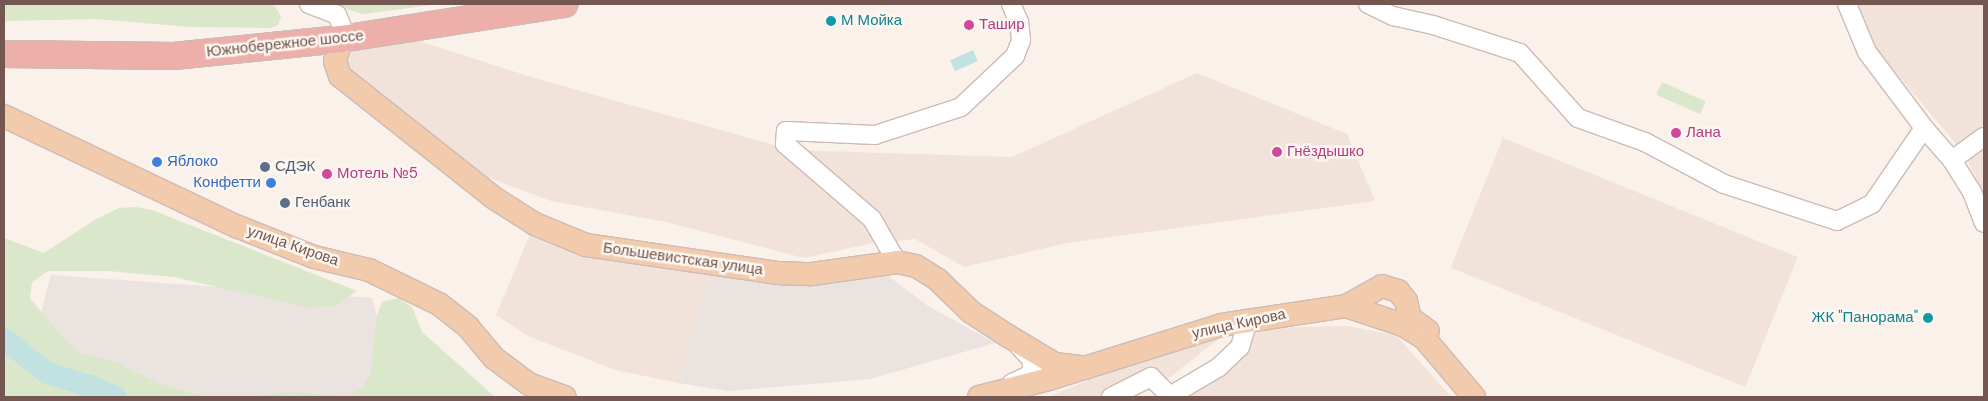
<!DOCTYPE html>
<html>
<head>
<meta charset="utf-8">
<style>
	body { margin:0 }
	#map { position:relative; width:1988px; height:401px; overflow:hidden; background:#faf1ea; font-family:"DM Sans",sans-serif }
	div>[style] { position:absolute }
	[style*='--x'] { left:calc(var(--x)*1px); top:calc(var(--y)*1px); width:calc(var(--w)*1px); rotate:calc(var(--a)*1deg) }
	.residential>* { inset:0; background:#f1e3d9; transform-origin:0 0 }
	.industrial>* { inset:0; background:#eae3e0 }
	.green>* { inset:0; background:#dae7ca; transform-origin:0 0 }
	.water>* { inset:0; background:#c1e2e1; transform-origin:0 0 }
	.river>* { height:22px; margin:-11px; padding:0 11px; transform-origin:11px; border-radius:11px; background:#c1e2e1 }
	.roads { filter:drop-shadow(1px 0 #cebbb4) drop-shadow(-1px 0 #cebbb4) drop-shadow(0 1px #cebbb4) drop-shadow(0 -1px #cebbb4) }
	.minor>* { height:18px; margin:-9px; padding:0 9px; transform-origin:9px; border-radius:9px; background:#fff }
	.major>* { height:22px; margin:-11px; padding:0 11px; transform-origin:11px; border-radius:11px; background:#f1cbab }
	.highway>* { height:26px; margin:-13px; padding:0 13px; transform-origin:13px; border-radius:13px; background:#edafa9 }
	.dots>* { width:14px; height:14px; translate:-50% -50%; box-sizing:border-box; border:2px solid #fdf6f0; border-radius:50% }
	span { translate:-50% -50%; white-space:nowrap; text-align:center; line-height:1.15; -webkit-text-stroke:5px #fdf6f0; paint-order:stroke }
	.culture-label { font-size:15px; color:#0d838f }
	.left { translate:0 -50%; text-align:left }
	.right { translate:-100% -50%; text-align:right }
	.hotel-label { font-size:15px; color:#b23c85 }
	.street-label { font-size:15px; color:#735750 }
	.shop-label { font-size:15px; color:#366cbe }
	.service-label { font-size:15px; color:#4e5e75 }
	.frame { position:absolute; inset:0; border:5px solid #735750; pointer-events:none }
</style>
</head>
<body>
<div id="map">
	<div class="residential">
		<i style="clip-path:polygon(1854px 4px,1984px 4px,1984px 195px,1964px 153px,1872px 45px)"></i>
		<i style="clip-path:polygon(407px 37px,531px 77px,792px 150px,1012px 157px,1197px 73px,1347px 134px,1375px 201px,1067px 243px,964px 267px,915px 239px,869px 244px,804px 258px,666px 222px,551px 201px,479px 174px,352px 81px,345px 60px,348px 51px)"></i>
		<i style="left:1503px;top:138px;width:318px;height:140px;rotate:22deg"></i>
		<i style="clip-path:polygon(530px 234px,711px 270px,679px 383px,615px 370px,528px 336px,496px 315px)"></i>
		<i style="clip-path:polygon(1348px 326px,1397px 336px,1451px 397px,1187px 397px,1231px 370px,1258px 328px)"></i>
		<i style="clip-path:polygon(1224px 335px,1170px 377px,1123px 397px,1048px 397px,1171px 346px)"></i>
	</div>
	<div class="industrial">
		<i style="clip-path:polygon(711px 270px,799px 281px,887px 275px,928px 306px,995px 343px,870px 379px,728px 391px,679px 383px)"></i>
		<i style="clip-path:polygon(51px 275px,372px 298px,398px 397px,162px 397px,36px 331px)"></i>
	</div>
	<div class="green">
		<i style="clip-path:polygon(4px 4px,274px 4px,281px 17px,278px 25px,270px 28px,189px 27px,97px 19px,4px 21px)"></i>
		<i style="clip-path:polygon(331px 4px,439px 4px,363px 14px)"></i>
		<i style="left:1662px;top:82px;width:48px;height:14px;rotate:24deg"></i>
		<i style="clip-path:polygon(136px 207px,152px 210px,357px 291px,335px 306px,309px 308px,174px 277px,108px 271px,48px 271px,32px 282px,30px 298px,69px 345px,84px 354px,117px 363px,163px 385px,207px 397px,4px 397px,4px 238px,44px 253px,96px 219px,119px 208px)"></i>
		<i style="clip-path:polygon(398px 298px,412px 307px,422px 332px,495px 397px,249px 397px,288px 392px,346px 396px,362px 388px,371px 373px,376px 318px,382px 302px)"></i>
	</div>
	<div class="water">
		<i style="left:973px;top:50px;width:12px;height:25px;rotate:66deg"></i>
	</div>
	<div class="river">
		<i style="--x:4;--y:339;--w:55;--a:38.3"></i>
		<i style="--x:47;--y:373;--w:45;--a:16.8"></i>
		<i style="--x:90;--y:386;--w:28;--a:23"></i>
	</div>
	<div class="roads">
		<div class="minor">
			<i style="--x:309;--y:4;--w:30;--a:21"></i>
			<i style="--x:337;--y:15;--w:15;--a:67"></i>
			<i style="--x:1368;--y:4;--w:28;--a:26"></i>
			<i style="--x:1393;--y:16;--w:41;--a:12.7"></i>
			<i style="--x:1433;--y:25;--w:91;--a:17.8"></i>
			<i style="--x:1520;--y:53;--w:87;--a:48.3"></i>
			<i style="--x:1578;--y:118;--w:71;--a:19.7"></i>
			<i style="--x:1645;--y:142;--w:89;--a:28"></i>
			<i style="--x:1724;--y:184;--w:119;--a:18.1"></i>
			<i style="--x:1837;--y:221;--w:39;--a:-26"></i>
			<i style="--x:1872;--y:204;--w:92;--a:-55.6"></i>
			<i style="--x:1847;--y:4;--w:52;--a:67.4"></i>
			<i style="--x:1867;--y:52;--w:95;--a:53.1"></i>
			<i style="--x:1924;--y:128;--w:43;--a:48.8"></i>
			<i style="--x:1952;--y:160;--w:38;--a:58"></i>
			<i style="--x:1972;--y:192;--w:33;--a:69"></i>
			<i style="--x:1952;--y:160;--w:39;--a:-36"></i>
			<i style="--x:897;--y:262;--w:50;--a:-120.2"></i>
			<i style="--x:872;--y:219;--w:115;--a:-139.2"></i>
			<i style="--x:785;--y:144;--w:13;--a:-86"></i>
			<i style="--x:786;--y:131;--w:89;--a:2.6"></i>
			<i style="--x:875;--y:135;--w:90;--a:-18"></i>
			<i style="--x:961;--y:107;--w:74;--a:-43.4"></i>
			<i style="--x:1015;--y:56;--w:17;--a:-69"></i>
			<i style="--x:1021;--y:40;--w:18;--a:-96"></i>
			<i style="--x:1019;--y:22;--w:20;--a:-114"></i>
			<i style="--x:1012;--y:383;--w:17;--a:-24"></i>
			<i style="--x:1028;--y:376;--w:9;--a:-58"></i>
			<i style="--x:1033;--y:368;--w:9;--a:-103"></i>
			<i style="--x:1031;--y:359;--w:18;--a:-133"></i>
			<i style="--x:1111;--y:397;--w:45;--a:-26.6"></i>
			<i style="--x:1151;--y:377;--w:27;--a:45"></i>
			<i style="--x:1170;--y:396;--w:57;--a:-30.6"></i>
			<i style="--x:1219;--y:367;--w:29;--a:-44"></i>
			<i style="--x:1240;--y:347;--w:27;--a:-73"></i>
		</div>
		<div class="major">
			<i style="--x:341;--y:39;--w:23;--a:105"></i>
			<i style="--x:335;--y:61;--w:16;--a:72"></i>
			<i style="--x:340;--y:76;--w:196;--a:38.4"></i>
			<i style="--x:494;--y:198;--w:49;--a:32.4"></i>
			<i style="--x:535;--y:224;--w:55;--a:22.4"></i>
			<i style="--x:586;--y:245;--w:193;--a:8.3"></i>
			<i style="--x:777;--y:273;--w:35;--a:2"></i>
			<i style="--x:812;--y:274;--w:86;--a:-8"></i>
			<i style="--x:897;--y:262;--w:19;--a:12"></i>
			<i style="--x:916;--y:266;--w:26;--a:32"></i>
			<i style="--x:938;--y:280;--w:46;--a:44.1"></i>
			<i style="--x:971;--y:312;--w:44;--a:33"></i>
			<i style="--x:1008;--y:336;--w:55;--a:30.8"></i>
			<i style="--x:1055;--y:364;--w:31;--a:7"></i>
			<i style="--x:4;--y:116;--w:257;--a:25.4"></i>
			<i style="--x:236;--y:226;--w:84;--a:21.7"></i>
			<i style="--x:314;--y:257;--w:57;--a:13.3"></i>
			<i style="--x:369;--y:270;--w:78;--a:25.9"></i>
			<i style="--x:439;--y:304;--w:37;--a:38"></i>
			<i style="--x:468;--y:327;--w:40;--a:50"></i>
			<i style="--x:494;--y:358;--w:44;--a:36.6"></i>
			<i style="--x:529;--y:384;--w:38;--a:20"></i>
			<i style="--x:1346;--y:306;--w:41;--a:-29.1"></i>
			<i style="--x:1382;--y:286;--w:17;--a:17"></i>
			<i style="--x:1398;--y:291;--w:13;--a:51"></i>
			<i style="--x:1406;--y:301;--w:17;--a:77"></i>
			<i style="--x:1410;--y:318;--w:22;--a:36"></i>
			<i style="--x:979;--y:397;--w:72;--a:-14.4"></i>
			<i style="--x:1049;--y:379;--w:180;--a:-17.4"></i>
			<i style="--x:1221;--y:325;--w:126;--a:-8.6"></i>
			<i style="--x:1346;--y:306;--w:60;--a:18.4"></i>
			<i style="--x:1403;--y:325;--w:25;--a:32"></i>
			<i style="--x:1424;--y:338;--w:77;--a:49.7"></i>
		</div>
		<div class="highway">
			<i style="--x:4;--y:54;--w:170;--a:0.7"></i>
			<i style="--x:174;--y:56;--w:168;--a:-5.8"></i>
			<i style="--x:341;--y:39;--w:226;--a:-8.9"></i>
		</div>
	</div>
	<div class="dots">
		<i style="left:831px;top:21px;background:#0f9aa8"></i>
		<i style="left:969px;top:25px;background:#d1479c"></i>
		<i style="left:1676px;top:133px;background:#d1479c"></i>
		<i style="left:1277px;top:152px;background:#d1479c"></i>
		<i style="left:157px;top:162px;background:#3f7fe0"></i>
		<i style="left:265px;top:167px;background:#5c6f8a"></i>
		<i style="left:327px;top:174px;background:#d1479c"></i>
		<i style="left:271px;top:183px;background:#3f7fe0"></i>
		<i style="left:285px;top:203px;background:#5c6f8a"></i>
		<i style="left:1928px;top:318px;background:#0f9aa8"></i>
	</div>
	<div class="culture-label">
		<span class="left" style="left:841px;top:21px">М Мойка</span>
		<span class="right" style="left:1918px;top:318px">ЖК "Панорама"</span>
	</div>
	<div class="hotel-label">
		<span class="left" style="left:979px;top:25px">Ташир</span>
		<span class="left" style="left:1686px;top:133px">Лана</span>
		<span class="left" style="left:1287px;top:152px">Гнёздышко</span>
		<span class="left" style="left:337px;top:174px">Мотель №5</span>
	</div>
	<div class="street-label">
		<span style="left:285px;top:44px;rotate:-6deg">Южнобережное шоссе</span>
		<span style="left:293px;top:246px;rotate:19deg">улица Кирова</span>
		<span style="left:683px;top:259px;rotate:8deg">Большевистская улица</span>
		<span style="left:1239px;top:324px;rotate:-12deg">улица Кирова</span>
	</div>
	<div class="shop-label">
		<span class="left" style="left:167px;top:162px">Яблоко</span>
		<span class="right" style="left:261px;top:183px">Конфетти</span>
	</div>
	<div class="service-label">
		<span class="left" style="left:275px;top:167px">СДЭК</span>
		<span class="left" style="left:295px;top:203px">Генбанк</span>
	</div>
	<div class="frame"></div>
</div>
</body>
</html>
